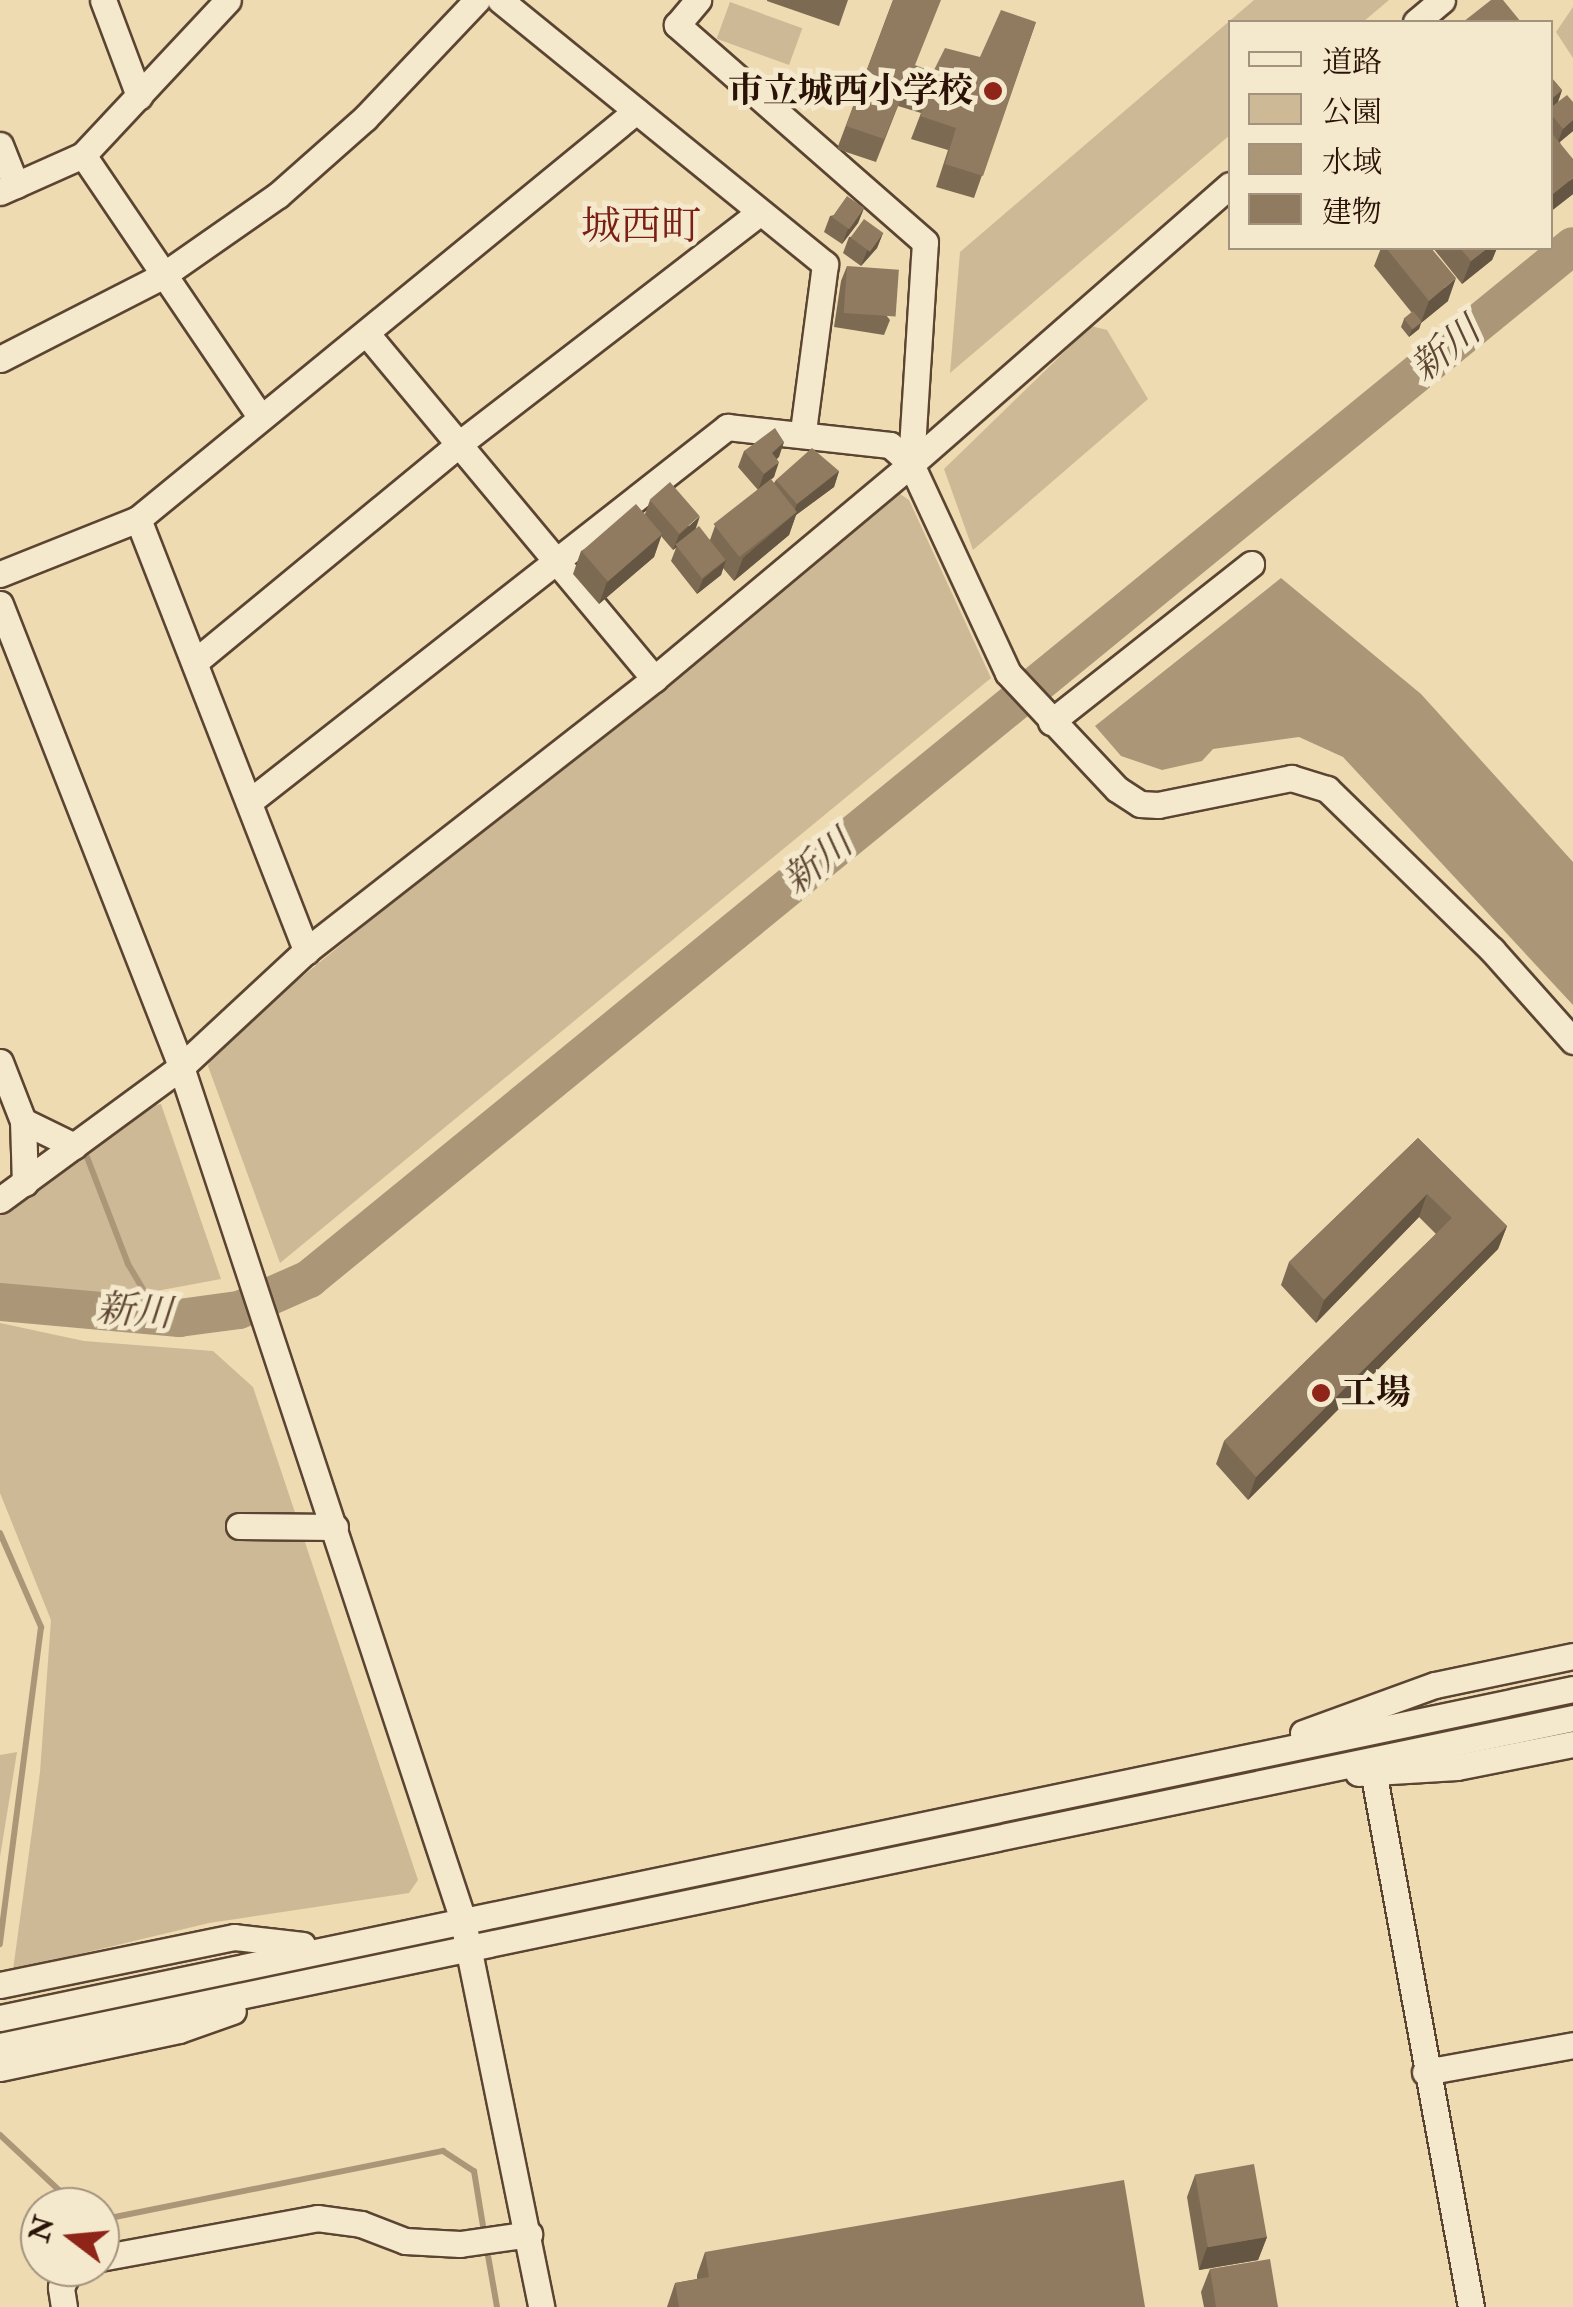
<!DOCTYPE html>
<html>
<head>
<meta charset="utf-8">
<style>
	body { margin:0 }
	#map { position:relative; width:1573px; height:2307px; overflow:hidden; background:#eedbb2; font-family:"IM FELL Double Pica","Noto Serif JP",serif }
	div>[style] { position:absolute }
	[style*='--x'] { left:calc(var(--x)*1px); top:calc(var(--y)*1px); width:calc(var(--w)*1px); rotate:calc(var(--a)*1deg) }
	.green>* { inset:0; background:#cdb995; transform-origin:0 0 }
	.water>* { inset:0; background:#ab9778 }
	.stream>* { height:6px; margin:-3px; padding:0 3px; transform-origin:3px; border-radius:3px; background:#ab9778 }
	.river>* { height:38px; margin:-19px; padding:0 19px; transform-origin:19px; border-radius:19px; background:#ab9778 }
	.roads { filter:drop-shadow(2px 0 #5b4432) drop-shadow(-2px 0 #5b4432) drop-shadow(0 2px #5b4432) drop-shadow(0 -2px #5b4432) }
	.minor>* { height:25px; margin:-12.5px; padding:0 12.5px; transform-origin:12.5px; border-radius:12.5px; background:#f4e8cd }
	.wall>* { inset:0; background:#7c6a53 }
	.shaded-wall>* { inset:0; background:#655643 }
	.building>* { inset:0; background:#907b60; transform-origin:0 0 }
	.dots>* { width:28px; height:28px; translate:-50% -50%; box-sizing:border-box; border:5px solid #f4e8cd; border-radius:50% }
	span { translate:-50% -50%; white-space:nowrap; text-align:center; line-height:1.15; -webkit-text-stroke:10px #f4e8cd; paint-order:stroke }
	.poi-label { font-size:35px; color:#2a1207; font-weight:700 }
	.right { translate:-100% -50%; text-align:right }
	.left { translate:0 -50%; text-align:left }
	.water-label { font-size:38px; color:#5e4734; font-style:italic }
	.quarter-label { font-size:40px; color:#7a1f14 }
	.legend { position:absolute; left:1228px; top:20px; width:325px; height:230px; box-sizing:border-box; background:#f4e8cd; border:2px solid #a3927e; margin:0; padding:12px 18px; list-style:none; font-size:30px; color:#2a1207 }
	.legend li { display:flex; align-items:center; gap:20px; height:50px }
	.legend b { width:50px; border:2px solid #a3927e }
	.north { position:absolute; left:20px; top:2187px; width:100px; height:100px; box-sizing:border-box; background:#f4e8cd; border:2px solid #a3927e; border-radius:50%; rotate:286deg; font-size:28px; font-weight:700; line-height:40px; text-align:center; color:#2a1207 }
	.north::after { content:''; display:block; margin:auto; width:35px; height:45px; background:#8f2418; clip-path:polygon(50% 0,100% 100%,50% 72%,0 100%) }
</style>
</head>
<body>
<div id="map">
	<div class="green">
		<i style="clip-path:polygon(1254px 0,1389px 0,1363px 22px,1230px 22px,1230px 135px,950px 373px,960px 252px)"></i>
		<i style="left:730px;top:2px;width:77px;height:39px;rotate:20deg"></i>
		<i style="clip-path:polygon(1573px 7px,1573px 58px,1556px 32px)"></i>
		<i style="clip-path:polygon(1091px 326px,1107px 330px,1148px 399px,973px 550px,944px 469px)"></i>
		<i style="clip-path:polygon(894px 490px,909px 500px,991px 678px,280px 1263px,208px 1066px,213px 1050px)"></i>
		<i style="clip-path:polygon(161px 1104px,221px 1279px,124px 1297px,0 1291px,0 1215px,143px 1108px)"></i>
		<i style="clip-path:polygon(0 1323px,84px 1341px,213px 1351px,253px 1387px,418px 1880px,409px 1893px,209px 1923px,13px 1970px,40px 1772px,51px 1620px,0 1493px)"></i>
		<i style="clip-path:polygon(17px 1752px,0 1857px,0 1755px)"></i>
	</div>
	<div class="water">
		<i style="clip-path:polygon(1281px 578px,1421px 694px,1573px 862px,1573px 1005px,1343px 757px,1299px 737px,1213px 749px,1202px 761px,1162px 770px,1121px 756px,1095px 726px)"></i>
	</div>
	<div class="stream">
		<i style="--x:87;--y:1157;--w:115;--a:69"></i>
		<i style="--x:128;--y:1264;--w:61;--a:59.2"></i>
		<i style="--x:0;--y:1533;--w:103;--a:66.4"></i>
		<i style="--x:41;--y:1627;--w:320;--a:97.4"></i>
		<i style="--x:0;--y:2135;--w:105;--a:43.1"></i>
		<i style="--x:100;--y:2220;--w:350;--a:-11.4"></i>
		<i style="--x:443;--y:2151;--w:37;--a:33"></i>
		<i style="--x:474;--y:2171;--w:62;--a:80.7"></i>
		<i style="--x:486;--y:2244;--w:64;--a:80.1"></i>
	</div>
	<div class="river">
		<i style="--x:0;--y:1302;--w:180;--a:5.1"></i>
		<i style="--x:179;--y:1318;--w:61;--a:-7.6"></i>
		<i style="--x:239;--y:1310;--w:77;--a:-23.9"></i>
		<i style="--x:309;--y:1279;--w:1632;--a:-39.26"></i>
	</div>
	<div class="roads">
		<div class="minor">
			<i style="--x:103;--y:0;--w:103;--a:69.4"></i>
			<i style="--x:500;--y:0;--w:419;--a:39.1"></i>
			<i style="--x:825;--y:264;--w:169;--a:97.5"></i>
			<i style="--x:1416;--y:22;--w:34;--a:-40"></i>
			<i style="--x:0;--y:145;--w:43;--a:68.2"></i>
			<i style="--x:83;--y:155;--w:314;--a:55.9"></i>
			<i style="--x:1230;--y:185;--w:424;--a:138.8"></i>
			<i style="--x:911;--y:464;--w:230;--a:65.1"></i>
			<i style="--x:1008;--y:673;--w:159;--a:46.8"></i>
			<i style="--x:1117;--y:789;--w:27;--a:33"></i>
			<i style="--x:1140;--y:804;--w:18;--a:3"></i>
			<i style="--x:1158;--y:805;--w:136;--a:-11.5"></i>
			<i style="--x:1291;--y:778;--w:38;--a:17"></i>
			<i style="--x:1327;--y:789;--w:231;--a:44.3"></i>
			<i style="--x:1492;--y:950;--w:122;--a:48.3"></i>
			<i style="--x:0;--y:192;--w:91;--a:-24"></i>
			<i style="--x:83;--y:155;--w:212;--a:-46.9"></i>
			<i style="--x:367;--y:334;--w:449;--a:50.2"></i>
			<i style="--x:0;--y:359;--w:182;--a:-27.1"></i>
			<i style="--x:162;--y:276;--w:141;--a:-34.9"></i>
			<i style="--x:278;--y:195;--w:116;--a:-41.5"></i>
			<i style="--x:365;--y:118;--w:163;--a:-46.5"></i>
			<i style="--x:138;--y:519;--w:464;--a:68.7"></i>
			<i style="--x:0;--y:574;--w:149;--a:-21.7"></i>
			<i style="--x:138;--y:519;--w:644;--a:-39.33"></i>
			<i style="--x:0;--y:604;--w:497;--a:68.6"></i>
			<i style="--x:181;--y:1067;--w:895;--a:71.71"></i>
			<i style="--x:462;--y:1917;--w:398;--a:78.5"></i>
			<i style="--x:196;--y:661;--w:341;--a:-39.5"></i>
			<i style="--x:459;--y:444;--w:379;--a:-37.6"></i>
			<i style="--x:1051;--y:722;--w:255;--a:-38.3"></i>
			<i style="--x:249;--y:802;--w:608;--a:-38.11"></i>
			<i style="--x:727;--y:427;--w:164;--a:6.3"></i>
			<i style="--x:890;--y:445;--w:28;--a:42"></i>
			<i style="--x:0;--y:1062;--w:63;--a:68.7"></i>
			<i style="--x:23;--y:1121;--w:62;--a:88.2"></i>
			<i style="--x:23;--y:1121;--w:57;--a:26.1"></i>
			<i style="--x:0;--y:1200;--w:225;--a:-36.3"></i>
			<i style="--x:181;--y:1067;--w:171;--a:-42.9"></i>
			<i style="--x:306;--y:951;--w:442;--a:-38"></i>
			<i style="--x:654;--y:679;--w:335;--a:-39.9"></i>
			<i style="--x:911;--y:464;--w:222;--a:-86.4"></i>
			<i style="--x:925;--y:242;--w:330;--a:-138.8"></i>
			<i style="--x:677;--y:25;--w:33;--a:-50"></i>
			<i style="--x:239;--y:1526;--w:96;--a:0.6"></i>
			<i style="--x:1303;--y:1733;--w:140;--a:-20"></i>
			<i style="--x:1435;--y:1685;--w:141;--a:-11.9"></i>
			<i style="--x:1358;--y:1773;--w:99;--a:-3.5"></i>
			<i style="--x:1457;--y:1767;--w:118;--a:-11.2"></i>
			<i style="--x:1374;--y:1776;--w:540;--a:79.65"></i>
			<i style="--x:0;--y:1985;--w:239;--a:-11.6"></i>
			<i style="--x:234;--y:1937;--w:69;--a:6.6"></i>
			<i style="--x:0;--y:2018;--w:1607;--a:-11.81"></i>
			<i style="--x:0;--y:2046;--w:1607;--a:-11.78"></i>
			<i style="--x:0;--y:2068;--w:183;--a:-12"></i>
			<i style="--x:179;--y:2030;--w:57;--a:-19.4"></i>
			<i style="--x:1425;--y:2072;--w:150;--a:-10.3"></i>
			<i style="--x:100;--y:2258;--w:221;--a:-10.4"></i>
			<i style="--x:317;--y:2218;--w:44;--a:7.8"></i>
			<i style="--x:361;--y:2224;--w:47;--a:21.1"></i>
			<i style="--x:405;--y:2241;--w:55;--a:3.1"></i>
			<i style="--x:460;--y:2244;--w:70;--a:-8.2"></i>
			<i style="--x:64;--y:2307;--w:20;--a:-99"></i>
			<i style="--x:61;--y:2287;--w:22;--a:-63"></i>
		</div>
	</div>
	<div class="wall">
		<i style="clip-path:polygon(848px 0,839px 26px,767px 1px,767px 0)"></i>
		<i style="clip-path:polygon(893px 0,915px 66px,933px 72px,980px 57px,1036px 22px,974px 198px,936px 187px,948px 150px,911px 139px,921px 113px,898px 106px,876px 162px,837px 149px)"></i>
		<i style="clip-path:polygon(1550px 76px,1562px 90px,1558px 102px,1573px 102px,1573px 131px,1560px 142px,1573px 194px,1550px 212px)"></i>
		<i style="clip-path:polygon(864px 208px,858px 223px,842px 244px,824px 232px,830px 216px)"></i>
		<i style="clip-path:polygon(883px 233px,877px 248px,861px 266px,843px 253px,849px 237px)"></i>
		<i style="clip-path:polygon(1381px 248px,1431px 248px,1448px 301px,1421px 323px,1419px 329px,1409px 337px,1401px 327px,1404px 319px,1412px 313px,1374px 266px)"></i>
		<i style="clip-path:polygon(1433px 248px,1497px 248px,1492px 260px,1462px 284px)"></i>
		<i style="clip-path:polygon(847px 266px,890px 320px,884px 335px,834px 327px,841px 281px)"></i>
		<i style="clip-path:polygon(784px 442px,777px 459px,774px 477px,758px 490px,738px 467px,744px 451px)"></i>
		<i style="clip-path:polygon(839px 471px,834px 487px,796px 515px,789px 535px,734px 581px,723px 568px,721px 575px,697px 594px,671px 561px,676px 548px,673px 550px,661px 536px,654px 557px,599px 604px,573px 574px,581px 551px,645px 514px,650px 500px,710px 540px,715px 526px,774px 483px,776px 480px)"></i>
		<i style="clip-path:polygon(1418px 1138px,1507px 1226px,1498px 1249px,1248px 1500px,1216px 1464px,1224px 1441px,1436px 1234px,1419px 1217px,1316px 1323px,1281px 1285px,1289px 1262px)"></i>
		<i style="clip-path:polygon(1195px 2175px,1267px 2237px,1258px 2260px,1199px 2270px,1187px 2197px)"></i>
		<i style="clip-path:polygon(705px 2252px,1145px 2307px,667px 2307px,675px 2283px,697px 2279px,697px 2275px)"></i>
		<i style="clip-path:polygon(1210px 2269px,1278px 2307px,1204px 2307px,1201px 2292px)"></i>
	</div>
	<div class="shaded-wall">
		<i style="clip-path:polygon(1562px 90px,1554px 113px,1550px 113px,1550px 107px,1554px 97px)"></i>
		<i style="clip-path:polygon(1573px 120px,1573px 131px,1557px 144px,1563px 129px)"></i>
		<i style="clip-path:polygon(1573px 178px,1573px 194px,1550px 212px,1550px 200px,1553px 194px)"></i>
		<i style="clip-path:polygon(864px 208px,858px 223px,842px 244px,848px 229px)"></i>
		<i style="clip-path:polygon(883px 233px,877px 248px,861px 266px,867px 251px)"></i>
		<i style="clip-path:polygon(1488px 248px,1497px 248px,1492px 260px,1462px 284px,1471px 261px)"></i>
		<i style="clip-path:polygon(1456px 278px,1448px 301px,1421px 323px,1419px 329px,1409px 337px,1412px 329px,1421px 322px,1429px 301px)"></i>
		<i style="clip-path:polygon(784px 442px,779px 457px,766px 468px,772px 453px)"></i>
		<i style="clip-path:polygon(779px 462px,774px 477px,758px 490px,764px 474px)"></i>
		<i style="clip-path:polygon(839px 471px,834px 487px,796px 515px,789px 535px,734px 581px,743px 558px,792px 516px,797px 504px)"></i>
		<i style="clip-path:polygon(700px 516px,695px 531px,673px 550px,679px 535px)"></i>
		<i style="clip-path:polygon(662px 534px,654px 557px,599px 604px,607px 582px)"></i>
		<i style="clip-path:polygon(726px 560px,721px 575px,697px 594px,703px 579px)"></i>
		<i style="clip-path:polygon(1427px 1194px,1419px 1217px,1316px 1323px,1324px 1300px)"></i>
		<i style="clip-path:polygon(1507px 1226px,1498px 1249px,1248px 1500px,1256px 1477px)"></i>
		<i style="clip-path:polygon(1267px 2237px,1258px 2260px,1199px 2270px,1207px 2247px)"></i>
	</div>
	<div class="building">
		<i style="clip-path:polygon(893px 0,941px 0,915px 65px,933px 72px,945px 48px,980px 57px,1001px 10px,1036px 22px,983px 176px,945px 164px,956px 128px,920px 116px,930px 90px,907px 84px,884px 139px,846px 126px)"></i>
		<i style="clip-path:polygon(1491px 0,1503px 0,1521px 22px,1463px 22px)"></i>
		<i style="clip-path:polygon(1550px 76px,1562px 90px,1554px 97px,1550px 92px)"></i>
		<i style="clip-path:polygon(1567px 95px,1573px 102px,1573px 120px,1563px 129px,1550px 113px,1550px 108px)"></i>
		<i style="clip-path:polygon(1550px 131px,1573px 159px,1573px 178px,1553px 194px,1550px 192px)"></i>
		<i style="left:847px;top:196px;width:21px;height:26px;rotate:35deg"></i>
		<i style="left:864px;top:219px;width:24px;height:23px;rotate:36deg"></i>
		<i style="clip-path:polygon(1386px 248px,1431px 248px,1456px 278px,1429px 301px)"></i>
		<i style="clip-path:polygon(1460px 248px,1488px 248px,1471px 261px)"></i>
		<i style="left:847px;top:266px;width:52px;height:47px;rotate:4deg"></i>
		<i style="left:1413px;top:311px;width:14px;height:12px;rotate:51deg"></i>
		<i style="clip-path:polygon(775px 428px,784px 442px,772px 453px,779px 462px,764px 474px,744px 451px)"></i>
		<i style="clip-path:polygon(812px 448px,839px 471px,797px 504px,776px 480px)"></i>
		<i style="left:771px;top:479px;width:42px;height:73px;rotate:52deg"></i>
		<i style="left:670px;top:482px;width:45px;height:27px;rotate:49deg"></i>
		<i style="left:636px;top:504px;width:40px;height:72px;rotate:49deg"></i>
		<i style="left:699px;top:526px;width:43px;height:30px;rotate:52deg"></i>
		<i style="clip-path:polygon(1418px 1138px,1507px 1226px,1256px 1477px,1224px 1441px,1452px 1218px,1427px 1194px,1324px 1300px,1289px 1262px)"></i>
		<i style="left:1254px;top:2164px;width:74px;height:60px;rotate:80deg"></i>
		<i style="clip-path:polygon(1124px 2180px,1145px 2307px,679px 2307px,675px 2283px,709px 2277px,705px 2252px)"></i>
		<i style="clip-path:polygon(1270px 2259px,1278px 2307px,1216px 2307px,1210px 2269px)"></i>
	</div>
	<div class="dots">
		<i style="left:993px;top:91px;background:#8f2418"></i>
		<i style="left:1321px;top:1393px;background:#8f2418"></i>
	</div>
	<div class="poi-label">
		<span class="right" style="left:973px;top:91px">市立城西小学校</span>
		<span class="left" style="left:1341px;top:1393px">工場</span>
	</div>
	<div class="water-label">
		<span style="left:1446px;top:350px;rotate:-39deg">新川</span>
		<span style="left:818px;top:863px;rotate:-39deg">新川</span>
		<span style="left:134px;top:1312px;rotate:4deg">新川</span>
	</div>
	<div class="quarter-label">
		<span style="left:641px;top:227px">城西町</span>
	</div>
	<ul class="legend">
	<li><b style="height:12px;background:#f4e8cd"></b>道路</li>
	<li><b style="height:28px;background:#cdb995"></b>公園</li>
	<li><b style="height:28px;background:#ab9778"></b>水域</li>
	<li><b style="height:28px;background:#907b60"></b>建物</li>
	</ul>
	<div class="north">N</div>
</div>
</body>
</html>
